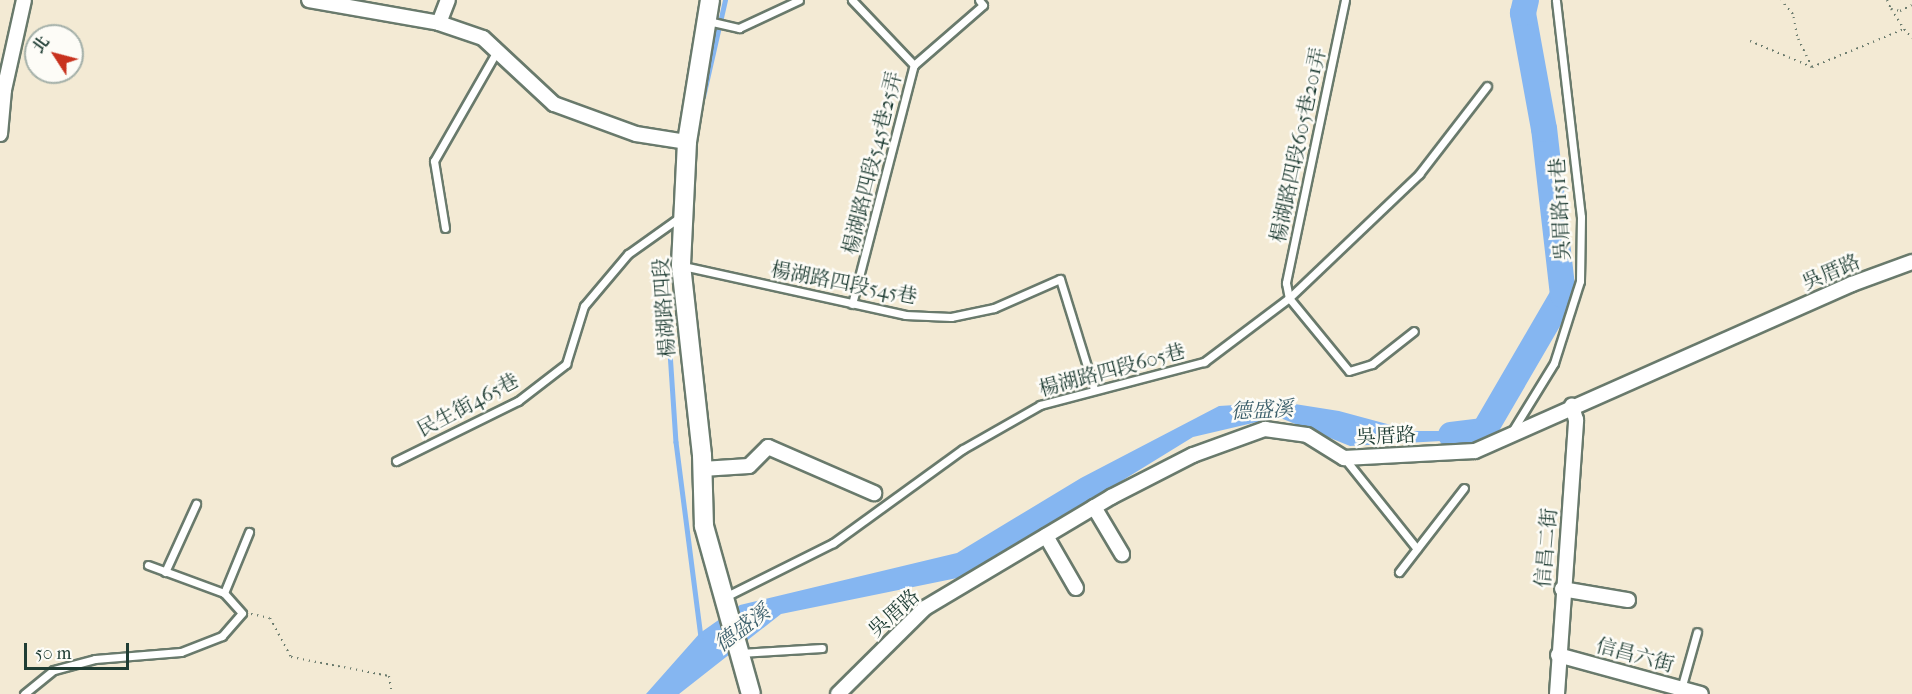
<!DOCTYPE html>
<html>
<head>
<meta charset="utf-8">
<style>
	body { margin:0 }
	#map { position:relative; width:1912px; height:694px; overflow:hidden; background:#f3ead4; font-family:"IM FELL French Canon","Noto Serif TC",serif }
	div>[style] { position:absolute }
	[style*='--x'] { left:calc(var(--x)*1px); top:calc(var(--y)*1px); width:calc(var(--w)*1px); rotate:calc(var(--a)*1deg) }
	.water>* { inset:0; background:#85b6f1 }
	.stream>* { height:4.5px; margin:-2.25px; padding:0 2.25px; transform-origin:2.25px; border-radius:2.25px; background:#85b6f1 }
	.river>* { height:26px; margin:-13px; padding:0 13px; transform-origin:13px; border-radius:13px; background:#85b6f1 }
	.path>* { height:2px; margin-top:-1px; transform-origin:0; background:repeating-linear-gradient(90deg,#697a6c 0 1.5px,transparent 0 6px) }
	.roads { filter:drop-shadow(2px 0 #697a6c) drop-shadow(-2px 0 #697a6c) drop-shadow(0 2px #697a6c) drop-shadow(0 -2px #697a6c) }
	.service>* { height:7px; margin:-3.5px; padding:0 3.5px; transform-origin:3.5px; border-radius:3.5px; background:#fff }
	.minor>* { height:14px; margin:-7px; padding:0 7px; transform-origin:7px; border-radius:7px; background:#fff }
	.tertiary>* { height:18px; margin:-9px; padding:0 9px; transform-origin:9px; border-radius:9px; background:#fff }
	span { translate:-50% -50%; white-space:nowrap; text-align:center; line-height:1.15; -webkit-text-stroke:5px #fdfcf7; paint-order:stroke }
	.street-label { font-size:20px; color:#1f3d34 }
	.water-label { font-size:21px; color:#3e616d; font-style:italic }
	.north { position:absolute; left:24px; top:24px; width:60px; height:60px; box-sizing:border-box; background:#fdfcf7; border:2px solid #a4b0a9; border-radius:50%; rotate:306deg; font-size:16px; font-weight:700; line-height:24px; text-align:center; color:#1f3d34 }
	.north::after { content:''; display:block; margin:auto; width:21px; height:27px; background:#c8321e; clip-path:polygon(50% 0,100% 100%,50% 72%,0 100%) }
	.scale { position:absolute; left:24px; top:643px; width:105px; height:27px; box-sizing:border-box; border:3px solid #1f3d34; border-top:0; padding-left:8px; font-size:18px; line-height:21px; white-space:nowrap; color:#1f3d34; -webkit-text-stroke:4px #fdfcf7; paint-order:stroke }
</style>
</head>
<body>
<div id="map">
	<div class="water">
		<i style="clip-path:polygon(1282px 402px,1339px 411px,1413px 431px,1484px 431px,1478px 439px,1350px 446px,1278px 417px,1193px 437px,967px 576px,781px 614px,679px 694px,646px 694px,700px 633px,740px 605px,957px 553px,1081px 478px,1219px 406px)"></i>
	</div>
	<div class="stream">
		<i style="--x:703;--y:97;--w:99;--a:-77.2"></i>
		<i style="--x:669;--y:337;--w:105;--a:86.2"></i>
		<i style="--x:676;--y:442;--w:196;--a:82.7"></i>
	</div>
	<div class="river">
		<i style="--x:1451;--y:435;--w:33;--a:-7"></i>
		<i style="--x:1484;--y:431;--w:157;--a:-59.8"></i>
		<i style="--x:1563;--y:295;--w:167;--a:-96.5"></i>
		<i style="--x:1544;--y:129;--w:118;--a:-100.3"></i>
		<i style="--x:1523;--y:13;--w:13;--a:-77"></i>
	</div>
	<div class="path">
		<i style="--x:1887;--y:0;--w:10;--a:66"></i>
		<i style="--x:1891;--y:9;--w:9;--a:13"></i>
		<i style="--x:1900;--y:11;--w:13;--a:-27"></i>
		<i style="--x:1891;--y:9;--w:24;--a:57"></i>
		<i style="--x:1750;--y:41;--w:67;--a:22.8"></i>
		<i style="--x:1812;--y:67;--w:34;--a:-116"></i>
		<i style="--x:1797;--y:36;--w:22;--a:-100"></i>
		<i style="--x:1793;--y:14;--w:18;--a:-131"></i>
		<i style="--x:1812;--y:67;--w:100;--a:-22.4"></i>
		<i style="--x:1904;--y:29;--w:12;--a:48"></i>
		<i style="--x:251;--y:614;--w:19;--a:12"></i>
		<i style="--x:270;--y:618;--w:44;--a:61.7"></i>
		<i style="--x:291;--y:657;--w:100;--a:11"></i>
		<i style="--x:389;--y:676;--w:18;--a:81"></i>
	</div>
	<div class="roads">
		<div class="service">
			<i style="--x:852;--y:0;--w:90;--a:46.4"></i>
			<i style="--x:1345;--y:0;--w:289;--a:101.8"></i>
			<i style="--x:1286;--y:283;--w:15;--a:79"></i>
			<i style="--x:1289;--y:298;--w:94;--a:50.6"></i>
			<i style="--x:1349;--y:371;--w:24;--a:-17"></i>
			<i style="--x:1372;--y:364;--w:53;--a:-38.2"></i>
			<i style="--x:708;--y:21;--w:32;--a:13"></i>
			<i style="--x:739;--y:28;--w:66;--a:-25"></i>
			<i style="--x:914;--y:65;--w:91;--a:-41"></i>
			<i style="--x:983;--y:5;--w:6;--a:-129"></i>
			<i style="--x:445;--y:228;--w:68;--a:-99.3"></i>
			<i style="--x:434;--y:161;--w:127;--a:-60.2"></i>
			<i style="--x:683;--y:266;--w:227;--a:12.4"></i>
			<i style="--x:905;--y:315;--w:46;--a:2.5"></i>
			<i style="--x:951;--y:317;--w:44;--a:-11.8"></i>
			<i style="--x:994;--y:308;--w:72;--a:-23.7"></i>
			<i style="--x:1060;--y:279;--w:115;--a:72.8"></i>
			<i style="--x:852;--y:304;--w:247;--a:-75.5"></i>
			<i style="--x:1511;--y:433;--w:82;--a:-58.4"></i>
			<i style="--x:1554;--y:363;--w:86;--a:-72.4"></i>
			<i style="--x:1580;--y:281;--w:64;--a:-89.1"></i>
			<i style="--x:1581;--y:217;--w:218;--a:-96.6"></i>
			<i style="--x:1345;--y:459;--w:115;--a:51.3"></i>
			<i style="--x:396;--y:461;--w:136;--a:-26.2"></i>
			<i style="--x:518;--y:401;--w:61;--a:-37.6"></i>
			<i style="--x:566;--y:364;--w:61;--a:-72.8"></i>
			<i style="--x:584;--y:306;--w:68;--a:-49.8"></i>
			<i style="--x:628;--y:254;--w:64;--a:-35.4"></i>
			<i style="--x:165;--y:572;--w:75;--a:-65.5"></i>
			<i style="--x:1399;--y:572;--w:106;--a:-52.3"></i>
			<i style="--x:224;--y:593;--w:66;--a:-67.7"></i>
			<i style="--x:725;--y:597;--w:121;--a:-26.6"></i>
			<i style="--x:833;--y:543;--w:160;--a:-35.9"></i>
			<i style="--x:963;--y:449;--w:89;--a:-29.7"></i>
			<i style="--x:1040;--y:405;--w:170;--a:-14.7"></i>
			<i style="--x:1204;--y:362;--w:106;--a:-37"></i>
			<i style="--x:1289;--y:298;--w:180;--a:-43.6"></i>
			<i style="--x:1419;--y:174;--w:111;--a:-52.3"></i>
			<i style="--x:740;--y:653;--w:82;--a:-3.5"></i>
			<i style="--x:1681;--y:689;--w:59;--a:-74.3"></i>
			<i style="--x:24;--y:694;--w:38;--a:-39"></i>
			<i style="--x:54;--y:670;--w:42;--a:-15"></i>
			<i style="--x:95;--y:659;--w:86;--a:-4.7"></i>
			<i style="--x:181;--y:652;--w:44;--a:-21.3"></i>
			<i style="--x:222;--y:636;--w:30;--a:-49"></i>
			<i style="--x:242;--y:613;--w:27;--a:-132"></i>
			<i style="--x:224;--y:593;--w:81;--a:-159.8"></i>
		</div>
		<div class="minor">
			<i style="--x:309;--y:0;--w:132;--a:10"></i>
			<i style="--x:439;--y:23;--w:46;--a:18.8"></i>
			<i style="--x:483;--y:38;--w:97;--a:42.9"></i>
			<i style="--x:554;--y:104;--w:87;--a:20.1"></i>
			<i style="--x:636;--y:134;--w:52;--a:8.9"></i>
			<i style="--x:439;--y:23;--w:25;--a:-69"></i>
			<i style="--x:0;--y:134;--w:44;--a:-84.8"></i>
			<i style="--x:4;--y:90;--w:92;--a:-77.5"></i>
			<i style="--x:702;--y:469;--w:47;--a:-3.7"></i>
			<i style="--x:749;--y:466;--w:27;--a:-45"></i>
			<i style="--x:768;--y:447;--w:116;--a:23.5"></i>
			<i style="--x:1094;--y:507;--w:55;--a:59.2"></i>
			<i style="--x:1046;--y:536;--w:60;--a:60"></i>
			<i style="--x:1562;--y:589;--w:67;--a:9.5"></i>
			<i style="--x:1558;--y:655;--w:148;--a:15.3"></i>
			<i style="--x:838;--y:694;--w:122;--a:-44.7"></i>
			<i style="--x:925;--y:608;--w:217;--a:-30.8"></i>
			<i style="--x:1111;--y:497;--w:92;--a:-27.1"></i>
			<i style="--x:1193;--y:455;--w:77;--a:-19.9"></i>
			<i style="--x:1265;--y:429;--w:42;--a:8.1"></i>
			<i style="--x:1307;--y:435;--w:44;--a:31.9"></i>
			<i style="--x:1344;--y:458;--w:131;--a:-3.1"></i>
			<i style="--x:1475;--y:451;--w:412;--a:-23.9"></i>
			<i style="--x:1852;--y:284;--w:64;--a:-20.1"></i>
			<i style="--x:1557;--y:694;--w:275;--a:-86"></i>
			<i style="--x:1576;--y:420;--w:15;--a:-106"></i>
		</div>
		<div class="tertiary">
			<i style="--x:710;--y:0;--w:144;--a:99.2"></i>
			<i style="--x:687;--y:142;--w:123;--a:92.8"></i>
			<i style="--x:681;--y:265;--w:191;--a:83.7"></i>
			<i style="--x:702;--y:455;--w:71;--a:88.4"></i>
			<i style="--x:704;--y:526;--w:174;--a:74.4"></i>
		</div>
	</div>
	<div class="street-label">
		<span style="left:1298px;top:145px;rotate:-78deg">楊湖路四段605巷201弄</span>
		<span style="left:872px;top:163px;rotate:-76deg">楊湖路四段545巷25弄</span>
		<span style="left:1560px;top:209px;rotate:-93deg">吳眉路151巷</span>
		<span style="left:1831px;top:272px;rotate:-23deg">吳厝路</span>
		<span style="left:844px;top:283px;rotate:11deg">楊湖路四段545巷</span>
		<span style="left:664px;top:308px;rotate:-94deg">楊湖路四段</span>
		<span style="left:1112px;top:370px;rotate:-15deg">楊湖路四段605巷</span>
		<span style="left:468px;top:405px;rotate:-28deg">民生街465巷</span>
		<span style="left:1386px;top:436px;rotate:-3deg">吳厝路</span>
		<span style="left:1546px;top:548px;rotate:-85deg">信昌二街</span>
		<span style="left:894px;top:613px;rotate:-42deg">吳厝路</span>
		<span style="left:1635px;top:655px;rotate:15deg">信昌六街</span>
	</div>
	<div class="water-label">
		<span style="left:1262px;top:410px;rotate:-3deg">德盛溪</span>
		<span style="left:742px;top:628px;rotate:-37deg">德盛溪</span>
	</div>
	<div class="north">北</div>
	<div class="scale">50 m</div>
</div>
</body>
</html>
